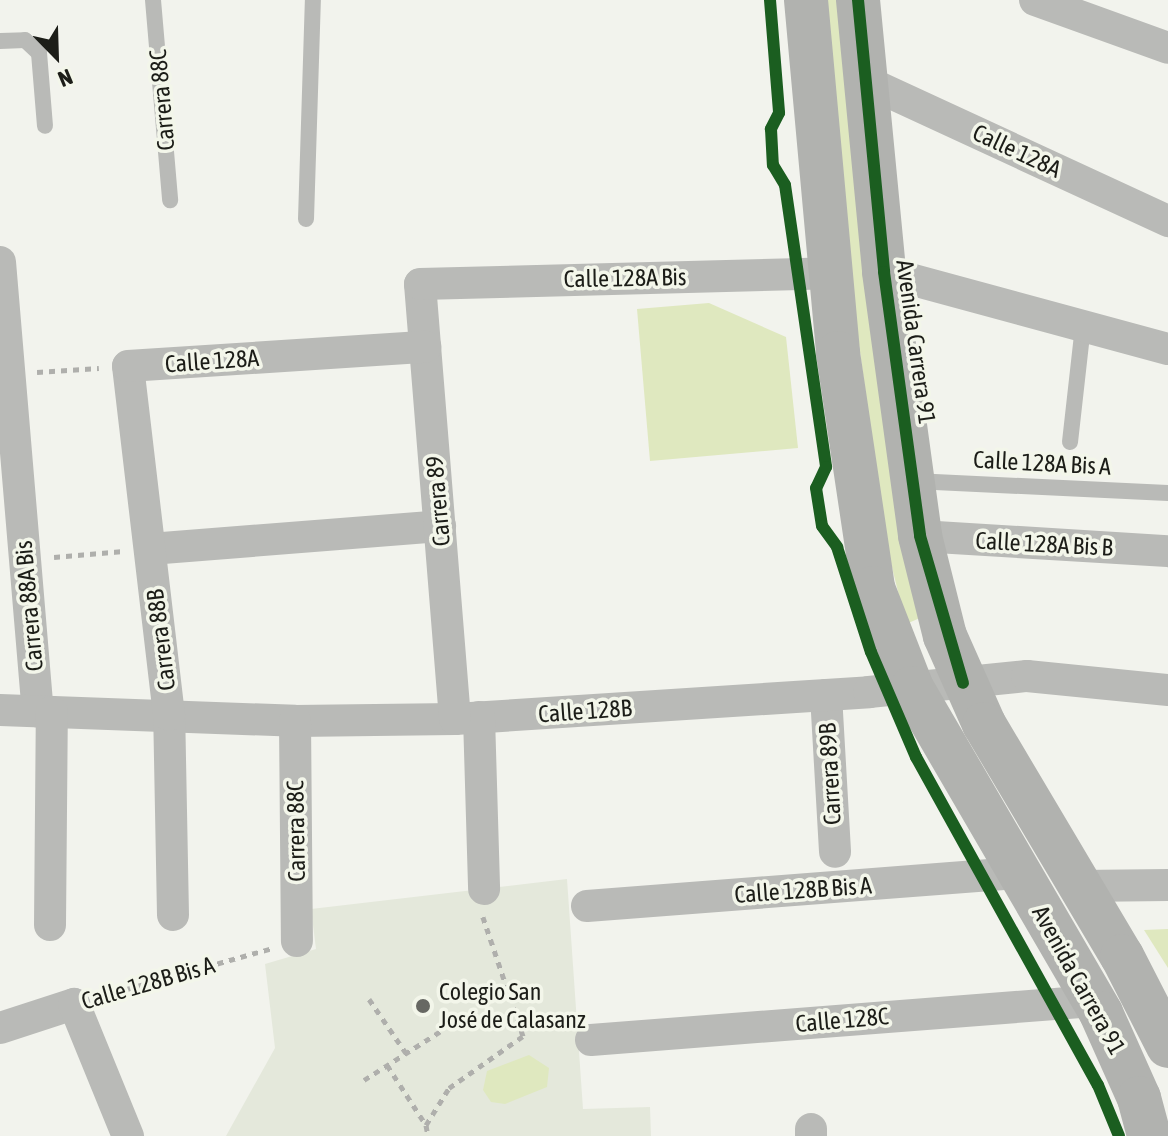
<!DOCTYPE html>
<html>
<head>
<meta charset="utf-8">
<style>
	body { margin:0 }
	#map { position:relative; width:1168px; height:1136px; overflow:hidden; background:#f2f3ed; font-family:"Asap Condensed",sans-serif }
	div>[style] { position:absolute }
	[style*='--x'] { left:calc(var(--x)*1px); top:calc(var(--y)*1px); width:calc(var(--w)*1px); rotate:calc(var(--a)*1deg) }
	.built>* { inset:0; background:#e4e8db }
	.green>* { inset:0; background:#dfe8bf }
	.path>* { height:5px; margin-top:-2.5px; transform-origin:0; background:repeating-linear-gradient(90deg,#afafac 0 6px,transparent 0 12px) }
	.service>* { height:16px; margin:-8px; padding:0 8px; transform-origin:8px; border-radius:8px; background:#b9bab7 }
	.minor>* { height:32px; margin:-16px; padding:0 16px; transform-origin:16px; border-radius:16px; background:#b9bab7 }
	.primary>* { height:44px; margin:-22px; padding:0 22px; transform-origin:22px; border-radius:22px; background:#b1b2af }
	.cycleway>* { height:12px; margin:-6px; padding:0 6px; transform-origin:6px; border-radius:6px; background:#1b5e20 }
	.dots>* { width:22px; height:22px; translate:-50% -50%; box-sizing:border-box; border:4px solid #f3f6ea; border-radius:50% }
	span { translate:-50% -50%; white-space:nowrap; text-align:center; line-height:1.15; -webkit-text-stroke:7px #f3f6ea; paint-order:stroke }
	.street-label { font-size:24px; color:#1c1d18 }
	.poi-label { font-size:24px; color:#1c1d18 }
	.left { translate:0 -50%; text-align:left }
	.north { position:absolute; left:16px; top:16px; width:80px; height:80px; -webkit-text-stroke:6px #f3f6ea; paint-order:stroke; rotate:157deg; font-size:22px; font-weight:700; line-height:32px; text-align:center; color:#1c1d18 }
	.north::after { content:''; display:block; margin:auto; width:28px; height:36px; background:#1c1d18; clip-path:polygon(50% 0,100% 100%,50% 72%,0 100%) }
</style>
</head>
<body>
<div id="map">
	<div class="built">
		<i style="clip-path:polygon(567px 879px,583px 1109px,650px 1107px,651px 1136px,226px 1136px,275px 1048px,265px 964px,316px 949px,311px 909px)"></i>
	</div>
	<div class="green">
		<i style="clip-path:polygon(827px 0,842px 0,920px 618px,906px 624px,885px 539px,850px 277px)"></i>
		<i style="clip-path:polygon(709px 303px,786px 337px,798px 448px,650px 461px,637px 309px)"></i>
		<i style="clip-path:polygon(1168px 929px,1168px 968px,1144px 930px)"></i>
		<i style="clip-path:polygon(529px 1055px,549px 1068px,547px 1087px,505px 1104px,491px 1102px,483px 1090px,487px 1071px)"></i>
	</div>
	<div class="path">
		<i style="--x:37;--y:372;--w:62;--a:-3.7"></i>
		<i style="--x:54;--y:557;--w:70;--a:-4.9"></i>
		<i style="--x:102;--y:996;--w:178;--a:-15.7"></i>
		<i style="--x:369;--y:999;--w:65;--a:55.6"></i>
		<i style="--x:387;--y:1065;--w:72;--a:57"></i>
		<i style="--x:426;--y:1125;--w:11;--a:80"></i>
		<i style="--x:364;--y:1080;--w:95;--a:-32.5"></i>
		<i style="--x:426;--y:1125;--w:44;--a:-58.1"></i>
		<i style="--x:449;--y:1088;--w:90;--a:-35.1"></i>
		<i style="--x:523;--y:1036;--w:126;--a:-108.6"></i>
	</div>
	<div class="service">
		<i style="--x:153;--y:0;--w:201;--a:85.1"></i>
		<i style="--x:0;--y:41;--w:25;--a:-2"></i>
		<i style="--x:25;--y:40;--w:19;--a:43"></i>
		<i style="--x:39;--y:53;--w:73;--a:85.3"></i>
		<i style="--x:306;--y:219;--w:219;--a:-88.2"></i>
		<i style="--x:1070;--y:442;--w:117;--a:-83.6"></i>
		<i style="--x:914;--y:481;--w:254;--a:2.7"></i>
	</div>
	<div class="minor">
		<i style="--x:1035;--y:0;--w:141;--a:19.8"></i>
		<i style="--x:865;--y:81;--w:334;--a:24.8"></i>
		<i style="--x:0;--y:262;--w:451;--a:85.2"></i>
		<i style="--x:884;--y:272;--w:294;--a:15.2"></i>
		<i style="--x:920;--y:536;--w:248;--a:3.5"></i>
		<i style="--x:150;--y:549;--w:291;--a:-4.5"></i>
		<i style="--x:826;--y:695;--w:157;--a:86.7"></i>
		<i style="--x:0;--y:710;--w:295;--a:2.1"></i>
		<i style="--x:295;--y:721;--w:160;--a:-0.7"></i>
		<i style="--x:455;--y:719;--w:415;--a:-3.7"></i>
		<i style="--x:869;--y:692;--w:159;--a:-5.8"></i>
		<i style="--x:1027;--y:676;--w:142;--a:5.7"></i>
		<i style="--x:479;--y:717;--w:172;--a:88.3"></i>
		<i style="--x:455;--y:719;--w:436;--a:-94.6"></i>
		<i style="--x:420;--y:284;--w:410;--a:-1.5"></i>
		<i style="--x:295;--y:721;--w:220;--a:89.5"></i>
		<i style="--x:1080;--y:886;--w:88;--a:-0.7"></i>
		<i style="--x:587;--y:906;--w:433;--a:-4.4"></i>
		<i style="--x:173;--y:915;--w:200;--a:-91.1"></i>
		<i style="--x:169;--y:715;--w:351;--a:-96.7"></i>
		<i style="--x:128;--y:366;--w:298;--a:-3.7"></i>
		<i style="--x:50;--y:925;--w:213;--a:-89.5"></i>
		<i style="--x:0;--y:1028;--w:78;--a:-18"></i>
		<i style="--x:74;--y:1004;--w:143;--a:67.8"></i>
		<i style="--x:591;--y:1040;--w:504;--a:-4.44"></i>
		<i style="--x:811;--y:1129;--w:7;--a:90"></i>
	</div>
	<div class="primary">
		<i style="--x:806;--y:0;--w:354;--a:84.8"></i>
		<i style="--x:838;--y:353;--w:238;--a:81.5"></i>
		<i style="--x:873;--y:588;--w:107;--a:68.7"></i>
		<i style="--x:912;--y:688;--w:376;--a:59.8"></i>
		<i style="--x:1101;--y:1013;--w:93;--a:65.9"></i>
		<i style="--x:1139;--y:1098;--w:39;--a:75"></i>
		<i style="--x:858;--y:0;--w:273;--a:84.5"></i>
		<i style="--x:884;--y:272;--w:266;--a:82.2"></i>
		<i style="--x:920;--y:536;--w:103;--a:76"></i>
		<i style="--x:945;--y:636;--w:96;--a:66.1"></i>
		<i style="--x:984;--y:724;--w:270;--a:59.3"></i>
		<i style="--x:1122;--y:956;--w:101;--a:62.9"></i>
	</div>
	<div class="cycleway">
		<i style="--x:770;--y:0;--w:113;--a:85.4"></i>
		<i style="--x:779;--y:113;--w:18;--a:117"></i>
		<i style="--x:771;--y:129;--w:36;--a:87"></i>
		<i style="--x:773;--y:165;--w:23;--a:59"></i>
		<i style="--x:785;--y:185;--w:285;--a:81.7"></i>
		<i style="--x:826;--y:467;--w:23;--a:115"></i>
		<i style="--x:816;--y:488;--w:38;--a:81"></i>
		<i style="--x:822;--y:526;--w:26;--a:54"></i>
		<i style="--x:837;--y:547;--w:110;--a:72.1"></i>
		<i style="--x:871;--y:652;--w:114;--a:66.8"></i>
		<i style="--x:916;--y:757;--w:375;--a:61"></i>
		<i style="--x:1098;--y:1085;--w:55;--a:67.6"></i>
		<i style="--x:858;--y:0;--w:273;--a:84.5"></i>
		<i style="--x:884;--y:272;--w:266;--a:82.2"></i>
		<i style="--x:920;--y:536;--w:153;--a:73.7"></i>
	</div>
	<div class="dots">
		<i style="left:423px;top:1006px;background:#676863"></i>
	</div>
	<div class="street-label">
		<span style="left:162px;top:100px;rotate:-95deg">Carrera 88C</span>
		<span style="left:1017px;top:151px;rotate:25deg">Calle 128A</span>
		<span style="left:625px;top:278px;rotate:-1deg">Calle 128A Bis</span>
		<span style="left:916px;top:342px;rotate:82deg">Avenida Carrera 91</span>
		<span style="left:212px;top:361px;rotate:-4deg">Calle 128A</span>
		<span style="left:1042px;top:463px;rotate:3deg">Calle 128A Bis A</span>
		<span style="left:438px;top:501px;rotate:-95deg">Carrera 89</span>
		<span style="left:1044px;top:544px;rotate:3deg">Calle 128A Bis B</span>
		<span style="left:29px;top:606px;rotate:-95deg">Carrera 88A Bis</span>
		<span style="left:161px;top:640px;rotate:-97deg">Carrera 88B</span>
		<span style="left:585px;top:711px;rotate:-4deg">Calle 128B</span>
		<span style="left:830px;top:774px;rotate:-93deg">Carrera 89B</span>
		<span style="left:296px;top:831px;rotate:-91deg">Carrera 88C</span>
		<span style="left:803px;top:890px;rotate:-4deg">Calle 128B Bis A</span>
		<span style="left:1079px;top:980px;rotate:61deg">Avenida Carrera 91</span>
		<span style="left:148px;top:983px;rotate:-16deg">Calle 128B Bis A</span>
		<span style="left:842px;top:1020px;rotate:-5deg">Calle 128C</span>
	</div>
	<div class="poi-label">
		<span class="left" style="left:439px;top:1006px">Colegio San<br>José de Calasanz</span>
	</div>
	<div class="north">N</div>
</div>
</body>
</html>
